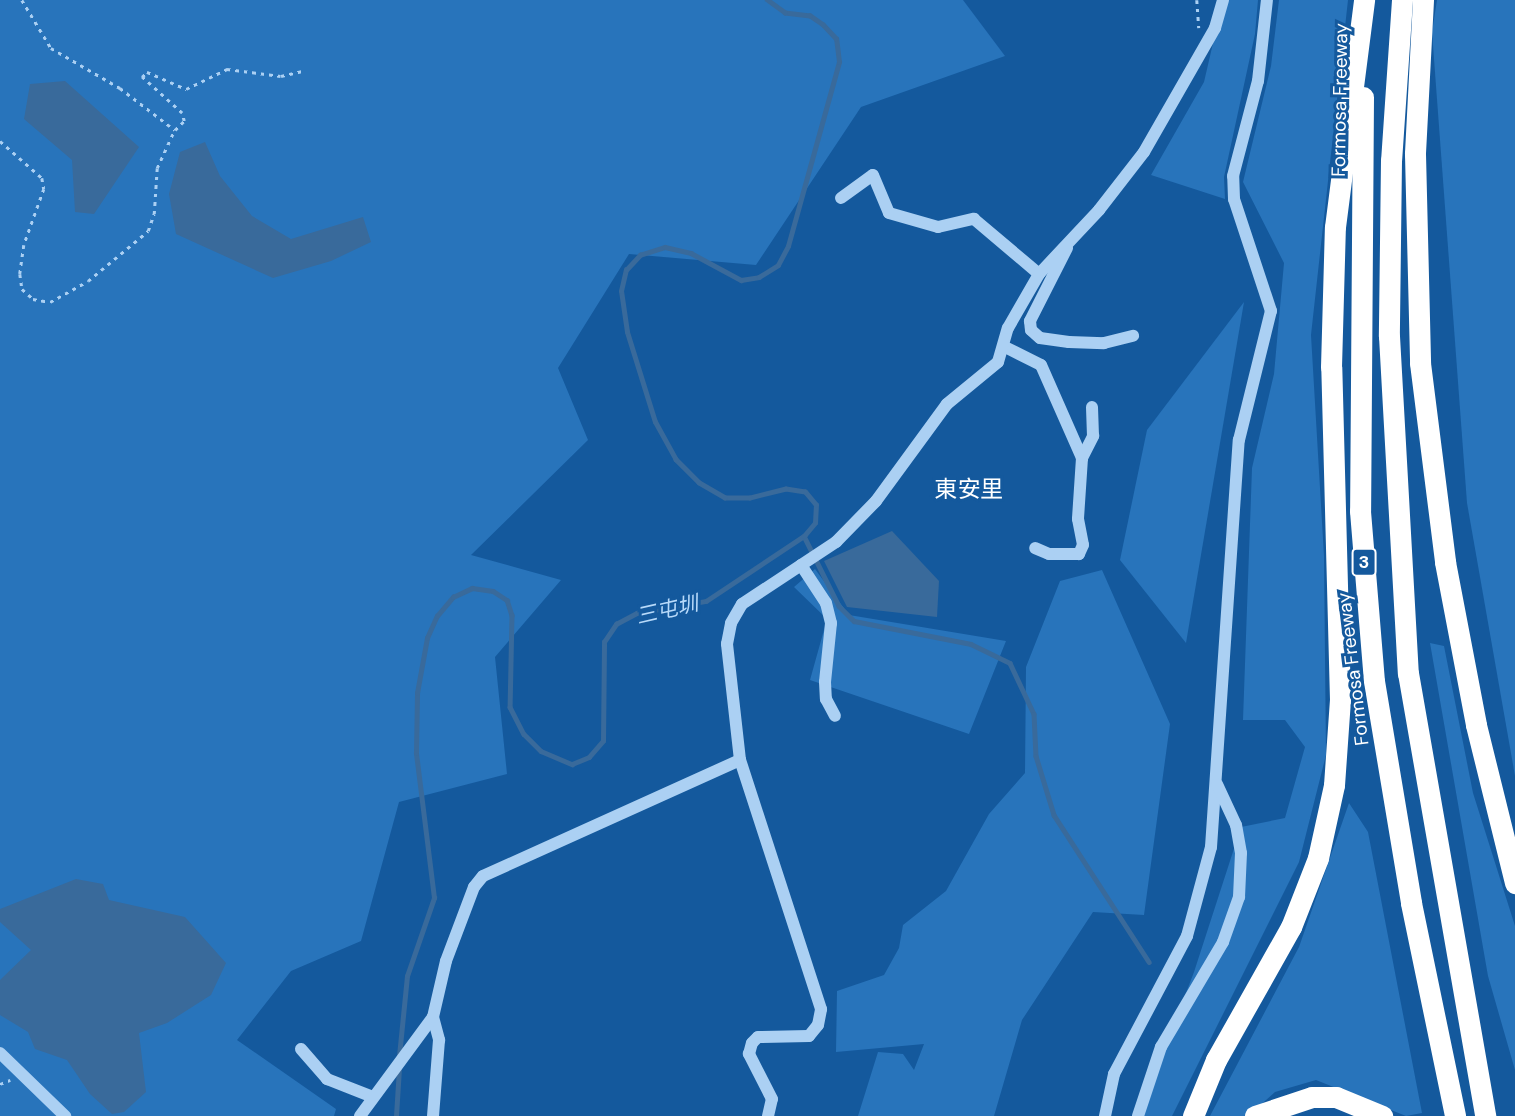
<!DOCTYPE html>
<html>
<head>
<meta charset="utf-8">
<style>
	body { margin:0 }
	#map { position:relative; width:1515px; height:1116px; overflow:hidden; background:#14599d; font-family:"DM Sans","Noto Sans TC",sans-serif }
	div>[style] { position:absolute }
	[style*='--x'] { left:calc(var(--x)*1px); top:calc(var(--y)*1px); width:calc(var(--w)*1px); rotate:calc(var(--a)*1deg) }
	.green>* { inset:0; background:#2874bb }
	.water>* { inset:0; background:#396a9b }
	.stream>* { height:4.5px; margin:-2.25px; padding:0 2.25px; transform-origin:2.25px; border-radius:2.25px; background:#396a9b }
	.path>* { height:2.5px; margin-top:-1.25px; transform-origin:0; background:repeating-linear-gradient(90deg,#abd0f3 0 3.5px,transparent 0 8.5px) }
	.minor>* { height:12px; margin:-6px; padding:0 6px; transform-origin:6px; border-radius:6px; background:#abd0f3 }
	.highway>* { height:21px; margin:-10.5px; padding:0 10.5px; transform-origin:10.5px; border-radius:10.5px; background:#fff }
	span { translate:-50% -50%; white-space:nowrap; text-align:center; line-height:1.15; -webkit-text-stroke:6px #14599d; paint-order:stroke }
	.shield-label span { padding:2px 5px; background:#14599d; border:2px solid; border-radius:5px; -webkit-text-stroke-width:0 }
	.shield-label { font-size:18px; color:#fff; font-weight:700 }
	.street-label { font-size:19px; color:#fff }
	.water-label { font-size:21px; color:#b8dafa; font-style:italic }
	.quarter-label { font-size:23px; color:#fff }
</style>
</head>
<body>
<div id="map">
	<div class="green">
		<i style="clip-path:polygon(0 0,963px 0,1005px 56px,861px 107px,756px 265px,629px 254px,558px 368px,588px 440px,471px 555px,561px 580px,495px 657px,507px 774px,399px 802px,361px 941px,291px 971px,237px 1040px,336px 1109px,334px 1116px,0 1116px)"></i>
		<i style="clip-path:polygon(1223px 0,1258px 0,1255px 34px,1224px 177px,1225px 199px,1151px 175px,1204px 82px)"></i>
		<i style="clip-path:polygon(1279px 0,1348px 0,1311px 335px,1324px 556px,1326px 755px,1299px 862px,1172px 1116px,1139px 1116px,1194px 972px,1241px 827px,1285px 818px,1305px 747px,1285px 720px,1243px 720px,1252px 468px,1274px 374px,1284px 263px,1243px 182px,1271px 66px)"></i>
		<i style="clip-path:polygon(1437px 0,1515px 0,1515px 776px,1467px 503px,1432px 32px)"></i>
		<i style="clip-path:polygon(1244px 302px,1186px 643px,1120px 560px,1147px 430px)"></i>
		<i style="clip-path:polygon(815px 569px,849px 615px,1006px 641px,969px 734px,810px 680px,827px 619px,794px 587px)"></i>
		<i style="clip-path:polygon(1102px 570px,1170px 724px,1144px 915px,1093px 912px,1022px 1020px,994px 1116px,858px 1116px,878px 1052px,903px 1054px,914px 1070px,924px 1044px,836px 1052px,837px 991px,884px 975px,899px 948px,903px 925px,946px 891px,989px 814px,1025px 773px,1026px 667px,1060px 581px)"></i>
		<i style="clip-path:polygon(1430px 643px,1444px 646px,1473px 793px,1515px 926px,1515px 1070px,1488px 976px)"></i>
		<i style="clip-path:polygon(1349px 803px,1368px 832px,1422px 1113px,1406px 1116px,1316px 1080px,1275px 1092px,1248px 1116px,1210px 1116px,1299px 947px)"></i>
	</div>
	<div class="water">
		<i style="clip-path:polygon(65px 81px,139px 147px,94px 214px,75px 212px,72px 160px,24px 119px,30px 84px)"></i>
		<i style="clip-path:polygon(205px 142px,220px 176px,252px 216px,291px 239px,363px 217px,371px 242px,331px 261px,273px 278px,176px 234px,169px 194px,180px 152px)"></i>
		<i style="clip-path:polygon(892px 531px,939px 581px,937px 617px,847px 607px,824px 561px)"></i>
		<i style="clip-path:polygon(76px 879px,103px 884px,109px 900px,185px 917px,226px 963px,211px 995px,167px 1023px,139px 1033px,146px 1092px,124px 1112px,112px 1114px,90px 1094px,67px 1060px,35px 1049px,28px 1032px,0 1015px,0 980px,31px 950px,0 922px,0 909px)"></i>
	</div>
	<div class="stream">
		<i style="--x:804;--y:536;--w:78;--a:63.4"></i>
		<i style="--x:839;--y:606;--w:21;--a:45"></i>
		<i style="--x:854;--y:621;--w:119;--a:11.1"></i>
		<i style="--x:971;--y:644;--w:43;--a:26"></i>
		<i style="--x:1010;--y:663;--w:56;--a:64.8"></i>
		<i style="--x:1034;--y:714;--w:42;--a:87.3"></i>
		<i style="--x:1036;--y:756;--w:62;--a:73"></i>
		<i style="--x:1054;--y:815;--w:175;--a:57.1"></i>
		<i style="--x:399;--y:1056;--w:80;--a:-84.3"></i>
		<i style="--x:407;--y:976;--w:83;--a:-70.9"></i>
		<i style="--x:434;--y:898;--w:146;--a:-97.1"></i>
		<i style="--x:416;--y:753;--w:60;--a:-89"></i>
		<i style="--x:417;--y:693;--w:56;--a:-79.7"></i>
		<i style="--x:427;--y:638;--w:24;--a:-66"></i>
		<i style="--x:437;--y:616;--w:25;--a:-50"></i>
		<i style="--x:453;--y:597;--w:21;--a:-25"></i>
		<i style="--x:472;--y:588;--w:21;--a:8"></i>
		<i style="--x:493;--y:591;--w:17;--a:33"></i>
		<i style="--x:507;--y:600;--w:16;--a:72"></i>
		<i style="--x:512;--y:615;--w:92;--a:91.2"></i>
		<i style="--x:510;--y:707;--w:30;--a:63"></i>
		<i style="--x:524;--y:734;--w:24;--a:45"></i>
		<i style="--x:541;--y:751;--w:34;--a:23"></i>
		<i style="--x:572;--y:764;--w:18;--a:-22"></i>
		<i style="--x:589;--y:757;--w:21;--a:-49"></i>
		<i style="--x:603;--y:741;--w:99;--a:-89.4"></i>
		<i style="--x:604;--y:642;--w:22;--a:-56"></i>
		<i style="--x:616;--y:624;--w:24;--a:-28"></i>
		<i style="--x:637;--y:613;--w:70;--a:-9.9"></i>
		<i style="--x:706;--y:601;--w:118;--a:-33.6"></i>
		<i style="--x:804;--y:536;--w:17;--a:-50"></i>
		<i style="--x:815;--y:523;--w:18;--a:-87"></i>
		<i style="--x:816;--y:505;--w:17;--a:-130"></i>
		<i style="--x:805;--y:492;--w:19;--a:-171"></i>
		<i style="--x:786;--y:489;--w:37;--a:166"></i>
		<i style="--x:750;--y:498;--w:25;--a:180"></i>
		<i style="--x:725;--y:498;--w:30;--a:-150"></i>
		<i style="--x:699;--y:483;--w:33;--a:-135"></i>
		<i style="--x:676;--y:460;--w:43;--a:-118.9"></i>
		<i style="--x:655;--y:422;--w:94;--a:-107.3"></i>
		<i style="--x:627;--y:332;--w:41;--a:-98.3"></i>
		<i style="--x:621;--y:291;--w:22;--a:-77"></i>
		<i style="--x:626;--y:270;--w:21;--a:-47"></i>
		<i style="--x:640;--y:255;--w:26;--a:-18"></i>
		<i style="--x:665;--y:247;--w:27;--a:13"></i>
		<i style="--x:691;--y:253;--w:57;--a:28.4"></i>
		<i style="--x:741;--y:280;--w:18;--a:-9"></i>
		<i style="--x:759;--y:277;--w:22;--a:-32"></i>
		<i style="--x:778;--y:265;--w:21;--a:-62"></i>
		<i style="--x:788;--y:246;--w:191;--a:-74.5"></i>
		<i style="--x:839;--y:62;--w:23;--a:-97"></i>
		<i style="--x:836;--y:39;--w:19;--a:-133"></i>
		<i style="--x:823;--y:25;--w:16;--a:-145"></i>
		<i style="--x:810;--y:16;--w:25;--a:-173"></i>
		<i style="--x:785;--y:13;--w:22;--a:-144"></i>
		<i style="--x:396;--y:1116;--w:48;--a:-86.4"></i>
	</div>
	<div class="path">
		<i style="--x:22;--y:0;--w:56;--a:58.9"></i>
		<i style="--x:51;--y:48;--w:80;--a:30.1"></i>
		<i style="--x:120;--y:88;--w:69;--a:37.4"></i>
		<i style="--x:175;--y:130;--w:13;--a:-45"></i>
		<i style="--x:184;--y:121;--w:8;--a:-104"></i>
		<i style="--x:182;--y:113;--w:54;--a:-138"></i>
		<i style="--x:142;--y:77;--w:7;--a:-45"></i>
		<i style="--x:147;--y:72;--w:43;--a:23.6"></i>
		<i style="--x:186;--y:89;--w:46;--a:-26"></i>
		<i style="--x:227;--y:69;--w:54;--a:7.4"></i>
		<i style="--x:281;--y:76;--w:22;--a:-13"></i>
		<i style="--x:1197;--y:0;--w:28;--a:86"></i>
		<i style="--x:0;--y:141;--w:56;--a:41.4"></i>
		<i style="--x:42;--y:178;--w:11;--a:80"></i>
		<i style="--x:44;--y:189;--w:59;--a:109.7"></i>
		<i style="--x:24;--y:245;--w:29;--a:98"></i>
		<i style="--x:20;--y:274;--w:15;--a:82"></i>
		<i style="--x:22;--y:289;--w:15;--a:42"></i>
		<i style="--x:33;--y:299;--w:17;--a:10"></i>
		<i style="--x:50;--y:302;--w:43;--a:-28.9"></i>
		<i style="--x:88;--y:281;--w:78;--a:-39.8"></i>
		<i style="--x:148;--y:231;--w:18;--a:-71"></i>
		<i style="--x:154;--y:214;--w:46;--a:-86.3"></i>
		<i style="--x:157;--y:168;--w:41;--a:-65.3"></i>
		<i style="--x:0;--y:1084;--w:11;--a:-22"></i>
	</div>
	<div class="minor">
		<i style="--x:841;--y:198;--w:39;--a:-36"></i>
		<i style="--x:873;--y:175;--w:41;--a:67.2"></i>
		<i style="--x:889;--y:213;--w:51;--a:15.9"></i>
		<i style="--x:938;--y:227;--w:37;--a:-13"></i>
		<i style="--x:974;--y:219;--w:85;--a:40.2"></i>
		<i style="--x:1067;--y:248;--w:82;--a:116.9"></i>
		<i style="--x:1030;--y:321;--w:9;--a:84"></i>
		<i style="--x:1031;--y:330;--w:12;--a:42"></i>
		<i style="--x:1040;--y:338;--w:29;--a:8"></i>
		<i style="--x:1069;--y:342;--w:35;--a:2"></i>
		<i style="--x:1104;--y:343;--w:30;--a:-14"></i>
		<i style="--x:1005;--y:347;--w:40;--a:26.6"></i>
		<i style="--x:1041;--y:365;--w:102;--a:66.2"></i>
		<i style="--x:1082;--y:458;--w:61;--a:93.8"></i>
		<i style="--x:1078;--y:519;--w:26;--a:79"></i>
		<i style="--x:1083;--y:545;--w:10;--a:114"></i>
		<i style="--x:1079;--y:554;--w:30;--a:180"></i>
		<i style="--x:1049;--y:554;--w:15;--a:-157"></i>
		<i style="--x:1082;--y:458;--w:25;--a:-63"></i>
		<i style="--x:1093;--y:436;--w:29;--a:-92"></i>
		<i style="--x:801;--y:565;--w:45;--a:56.7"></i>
		<i style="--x:826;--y:603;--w:21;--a:76"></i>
		<i style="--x:831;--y:623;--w:59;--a:95.8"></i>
		<i style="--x:825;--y:682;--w:17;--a:87"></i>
		<i style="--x:826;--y:699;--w:19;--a:62"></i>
		<i style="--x:433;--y:1017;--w:24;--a:75"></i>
		<i style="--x:439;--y:1040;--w:76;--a:94.5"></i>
		<i style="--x:301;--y:1049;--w:40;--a:49"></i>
		<i style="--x:327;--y:1079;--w:49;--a:21.4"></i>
		<i style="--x:0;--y:1053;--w:91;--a:44.1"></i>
		<i style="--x:360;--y:1116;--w:123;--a:-53.6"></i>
		<i style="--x:433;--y:1017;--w:57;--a:-76.9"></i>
		<i style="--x:446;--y:961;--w:79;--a:-69.3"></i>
		<i style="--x:474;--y:887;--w:14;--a:-51"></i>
		<i style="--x:483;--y:876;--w:282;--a:-24.3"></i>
		<i style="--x:768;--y:1116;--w:17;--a:-77"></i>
		<i style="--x:772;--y:1099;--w:51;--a:-117.1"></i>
		<i style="--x:749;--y:1054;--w:11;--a:-75"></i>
		<i style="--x:752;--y:1043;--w:8;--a:-45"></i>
		<i style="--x:758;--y:1037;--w:51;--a:-1.1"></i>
		<i style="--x:809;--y:1036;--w:14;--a:-51"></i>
		<i style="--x:818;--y:1025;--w:16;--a:-79"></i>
		<i style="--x:821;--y:1009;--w:262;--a:-108"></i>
		<i style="--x:740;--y:760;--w:117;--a:-96.4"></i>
		<i style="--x:727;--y:644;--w:21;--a:-79"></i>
		<i style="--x:731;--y:623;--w:22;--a:-60"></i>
		<i style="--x:742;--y:604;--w:113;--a:-33.4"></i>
		<i style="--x:836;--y:542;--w:57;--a:-45.7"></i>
		<i style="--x:876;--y:501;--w:120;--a:-53.8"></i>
		<i style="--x:947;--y:404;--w:66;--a:-39.5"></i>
		<i style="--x:998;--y:362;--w:35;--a:-74"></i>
		<i style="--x:1008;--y:328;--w:62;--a:-60.1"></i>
		<i style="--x:1039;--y:274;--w:88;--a:-46.8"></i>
		<i style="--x:1099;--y:210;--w:73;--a:-52.2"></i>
		<i style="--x:1144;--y:152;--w:143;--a:-60.2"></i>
		<i style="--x:1215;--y:28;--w:29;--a:-74"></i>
		<i style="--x:1105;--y:1116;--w:43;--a:-77.9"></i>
		<i style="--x:1114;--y:1074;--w:156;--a:-62.1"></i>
		<i style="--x:1187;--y:936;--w:92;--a:-74.9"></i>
		<i style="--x:1211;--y:847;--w:408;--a:-86.1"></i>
		<i style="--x:1239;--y:440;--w:133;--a:-76.1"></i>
		<i style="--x:1271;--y:311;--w:118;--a:-108.3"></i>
		<i style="--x:1234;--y:199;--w:23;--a:-92"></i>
		<i style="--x:1233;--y:176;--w:98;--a:-75.3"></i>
		<i style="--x:1258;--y:81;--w:81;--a:-83.7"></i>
		<i style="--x:1138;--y:1116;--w:73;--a:-71.6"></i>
		<i style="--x:1161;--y:1047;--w:122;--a:-59.4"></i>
		<i style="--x:1223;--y:942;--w:48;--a:-70.4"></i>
		<i style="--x:1239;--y:897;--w:44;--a:-87.4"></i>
		<i style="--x:1241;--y:853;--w:28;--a:-100"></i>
		<i style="--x:1236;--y:825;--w:45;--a:-114.9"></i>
	</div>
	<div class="highway">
		<i style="--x:1402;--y:0;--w:160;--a:93.9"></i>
		<i style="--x:1391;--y:160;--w:176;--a:90.7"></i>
		<i style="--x:1389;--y:336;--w:338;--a:86.8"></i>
		<i style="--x:1408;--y:673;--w:450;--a:80.1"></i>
		<i style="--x:1423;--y:0;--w:154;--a:93"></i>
		<i style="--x:1415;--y:154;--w:209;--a:88.6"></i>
		<i style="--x:1420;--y:363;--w:201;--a:82.8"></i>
		<i style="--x:1445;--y:562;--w:166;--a:79.2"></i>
		<i style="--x:1476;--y:725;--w:163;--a:76.1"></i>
		<i style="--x:1363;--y:97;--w:414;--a:90.4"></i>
		<i style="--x:1360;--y:511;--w:171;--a:85.3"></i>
		<i style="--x:1374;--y:681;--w:225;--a:80.5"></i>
		<i style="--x:1411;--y:903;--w:217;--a:78.3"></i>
		<i style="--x:1193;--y:1116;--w:61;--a:-67.7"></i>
		<i style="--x:1216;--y:1060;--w:153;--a:-60.6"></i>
		<i style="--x:1291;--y:927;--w:74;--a:-68.6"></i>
		<i style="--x:1318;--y:858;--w:75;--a:-77.6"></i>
		<i style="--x:1334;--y:785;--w:85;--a:-86"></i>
		<i style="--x:1340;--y:700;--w:333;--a:-91.5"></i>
		<i style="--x:1331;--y:367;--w:140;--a:-88.4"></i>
		<i style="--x:1335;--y:227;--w:229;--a:-82.7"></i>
		<i style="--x:1255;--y:1116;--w:60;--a:-18.4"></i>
		<i style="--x:1312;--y:1097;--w:24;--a:0"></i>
		<i style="--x:1336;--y:1097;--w:50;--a:22.4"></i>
	</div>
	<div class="shield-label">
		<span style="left:1364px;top:562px">3</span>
	</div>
	<div class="street-label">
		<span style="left:1340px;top:100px;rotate:-89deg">Formosa Freeway</span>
		<span style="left:1353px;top:669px;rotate:-97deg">Formosa Freeway</span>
	</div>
	<div class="water-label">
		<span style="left:667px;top:610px;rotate:-13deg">三屯圳</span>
	</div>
	<div class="quarter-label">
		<span style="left:969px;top:489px">東安里</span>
	</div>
</div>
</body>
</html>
